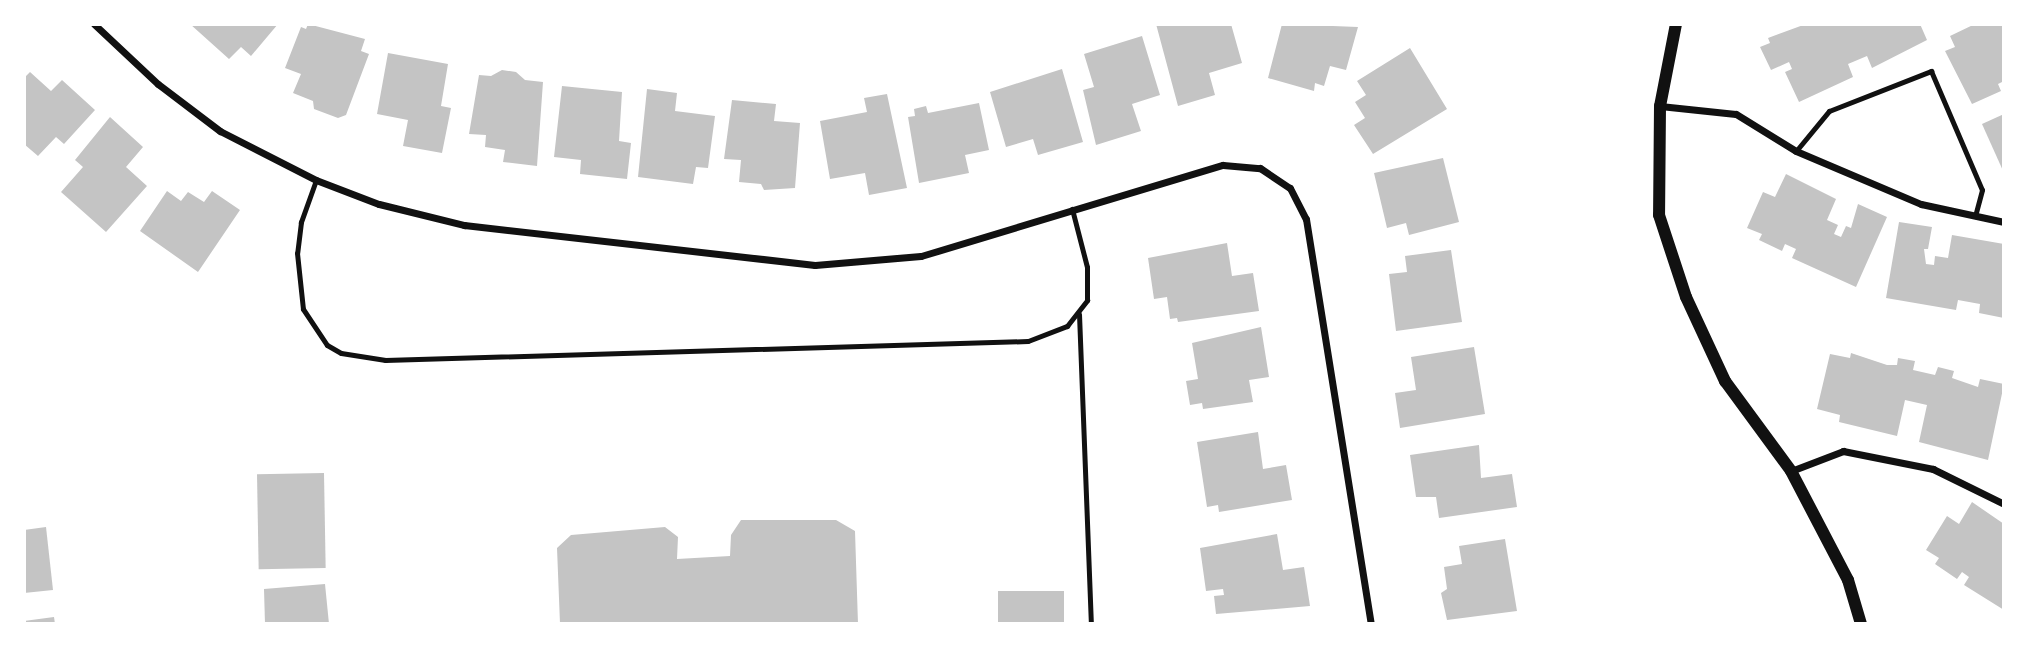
<!DOCTYPE html>
<html>
<head>
<meta charset="utf-8">
<style>
	body { margin:0 }
	#map { position:relative; width:2028px; height:648px; overflow:hidden; background:#fff; font-family:"DM Sans",sans-serif }
	div>[style] { position:absolute }
	[style*='--x'] { left:calc(var(--x)*1px); top:calc(var(--y)*1px); width:calc(var(--w)*1px); rotate:calc(var(--a)*1deg) }
	.building>* { inset:0; background:#c4c4c4; transform-origin:0 0 }
	.service>* { height:5px; margin:-2.5px; padding:0 2.5px; transform-origin:2.5px; border-radius:2.5px; background:#111 }
	.minor>* { height:7px; margin:-3.5px; padding:0 3.5px; transform-origin:3.5px; border-radius:3.5px; background:#111 }
	.tertiary>* { height:12px; margin:-6px; padding:0 6px; transform-origin:6px; border-radius:6px; background:#111 }
	span { translate:-50% -50%; white-space:nowrap; text-align:center; line-height:1.15; -webkit-text-stroke:7px #fff; paint-order:stroke }
	.frame { position:absolute; inset:0; border:26px solid #fff; pointer-events:none }
</style>
</head>
<body>
<div id="map">
	<div class="building">
		<i style="clip-path:polygon(190px 24px,278px 24px,251px 56px,241px 47px,229px 59px)"></i>
		<i style="clip-path:polygon(308px 24px,365px 39px,361px 51px,369px 54px,346px 115px,338px 118px,314px 109px,313px 101px,293px 93px,301px 74px,285px 68px,301px 27px,306px 29px)"></i>
		<i style="clip-path:polygon(1156px 24px,1231px 24px,1242px 63px,1209px 73px,1215px 95px,1178px 106px)"></i>
		<i style="clip-path:polygon(1282px 24px,1358px 27px,1346px 70px,1330px 66px,1324px 86px,1315px 83px,1314px 91px,1268px 78px)"></i>
		<i style="clip-path:polygon(1806px 24px,1920px 24px,1927px 40px,1872px 68px,1867px 56px,1848px 64px,1853px 77px,1799px 102px,1785px 72px,1792px 69px,1789px 62px,1771px 70px,1760px 47px,1770px 43px,1768px 38px)"></i>
		<i style="clip-path:polygon(1975px 24px,2004px 24px,2004px 81px,1998px 84px,2001px 91px,1972px 104px,1945px 51px,1955px 47px,1950px 36px)"></i>
		<i style="clip-path:polygon(1142px 36px,1160px 95px,1132px 104px,1141px 131px,1096px 145px,1083px 90px,1094px 87px,1084px 54px)"></i>
		<i style="clip-path:polygon(1410px 48px,1447px 109px,1373px 154px,1354px 125px,1365px 118px,1355px 102px,1366px 95px,1357px 81px)"></i>
		<i style="clip-path:polygon(388px 53px,448px 64px,441px 106px,451px 108px,442px 153px,403px 146px,408px 120px,377px 114px)"></i>
		<i style="clip-path:polygon(1062px 69px,1083px 142px,1038px 155px,1033px 139px,1006px 147px,990px 92px)"></i>
		<i style="clip-path:polygon(502px 70px,516px 72px,525px 80px,543px 82px,537px 166px,503px 162px,505px 150px,485px 147px,486px 135px,469px 134px,479px 75px,491px 76px)"></i>
		<i style="clip-path:polygon(30px 72px,51px 91px,62px 80px,95px 110px,64px 144px,56px 137px,38px 156px,24px 144px,24px 78px)"></i>
		<i style="clip-path:polygon(562px 86px,622px 92px,619px 141px,631px 143px,627px 179px,580px 174px,581px 160px,554px 157px)"></i>
		<i style="clip-path:polygon(647px 89px,677px 93px,675px 111px,715px 116px,708px 168px,696px 167px,693px 184px,638px 177px)"></i>
		<i style="clip-path:polygon(887px 94px,907px 188px,869px 195px,865px 173px,830px 179px,820px 121px,867px 112px,864px 98px)"></i>
		<i style="clip-path:polygon(732px 100px,776px 104px,774px 121px,800px 123px,795px 188px,764px 190px,761px 184px,739px 182px,741px 160px,724px 159px)"></i>
		<i style="clip-path:polygon(979px 103px,989px 150px,965px 155px,969px 173px,919px 183px,908px 117px,915px 116px,914px 109px,926px 106px,928px 113px)"></i>
		<i style="clip-path:polygon(2004px 114px,2004px 173px,1982px 124px)"></i>
		<i style="clip-path:polygon(110px 117px,143px 147px,126px 167px,147px 186px,106px 232px,61px 192px,83px 167px,75px 160px)"></i>
		<i style="clip-path:polygon(1443px 158px,1459px 222px,1409px 235px,1406px 223px,1387px 228px,1374px 173px)"></i>
		<i style="clip-path:polygon(1786px 174px,1836px 199px,1827px 220px,1838px 225px,1834px 234px,1841px 237px,1846px 226px,1851px 228px,1858px 204px,1887px 217px,1856px 287px,1792px 258px,1796px 249px,1785px 244px,1782px 251px,1759px 240px,1762px 234px,1747px 228px,1763px 192px,1775px 197px)"></i>
		<i style="clip-path:polygon(167px 191px,181px 201px,188px 192px,204px 202px,212px 191px,240px 210px,198px 272px,140px 231px)"></i>
		<i style="clip-path:polygon(1899px 222px,1932px 227px,1928px 249px,1924px 249px,1926px 264px,1934px 265px,1935px 256px,1948px 258px,1952px 235px,2004px 244px,2004px 318px,1979px 313px,1980px 304px,1958px 300px,1956px 310px,1886px 298px)"></i>
		<i style="clip-path:polygon(1227px 243px,1232px 276px,1253px 273px,1259px 311px,1178px 322px,1177px 318px,1170px 319px,1167px 297px,1154px 299px,1148px 258px)"></i>
		<i style="clip-path:polygon(1451px 250px,1462px 322px,1396px 331px,1389px 274px,1407px 272px,1405px 256px)"></i>
		<i style="clip-path:polygon(1261px 327px,1269px 377px,1249px 380px,1253px 402px,1203px 409px,1202px 403px,1190px 405px,1186px 381px,1198px 379px,1192px 343px)"></i>
		<i style="clip-path:polygon(1474px 347px,1485px 414px,1400px 428px,1395px 393px,1416px 390px,1411px 357px)"></i>
		<i style="clip-path:polygon(1851px 353px,1887px 365px,1897px 365px,1898px 358px,1915px 361px,1913px 370px,1935px 375px,1938px 367px,1954px 371px,1952px 378px,1978px 387px,1980px 379px,2004px 384px,1988px 460px,1919px 442px,1927px 405px,1905px 400px,1897px 436px,1839px 422px,1840px 415px,1817px 409px,1830px 354px,1850px 358px)"></i>
		<i style="clip-path:polygon(1258px 432px,1263px 469px,1286px 465px,1292px 500px,1219px 512px,1218px 505px,1207px 507px,1197px 442px)"></i>
		<i style="clip-path:polygon(1479px 445px,1481px 478px,1512px 474px,1517px 507px,1439px 518px,1436px 497px,1416px 497px,1410px 455px)"></i>
		<i style="left:324px;top:473px;width:95px;height:67px;rotate:89deg"></i>
		<i style="clip-path:polygon(1972px 502px,2004px 524px,2004px 610px,1964px 585px,1969px 577px,1962px 572px,1957px 579px,1935px 564px,1939px 558px,1926px 550px,1947px 516px,1959px 524px)"></i>
		<i style="clip-path:polygon(741px 520px,836px 520px,855px 531px,858px 624px,560px 624px,557px 548px,571px 535px,665px 527px,678px 537px,677px 559px,730px 556px,731px 535px)"></i>
		<i style="clip-path:polygon(46px 527px,53px 590px,24px 593px,24px 530px)"></i>
		<i style="clip-path:polygon(1277px 534px,1283px 570px,1304px 567px,1310px 606px,1216px 614px,1214px 596px,1224px 595px,1223px 589px,1206px 591px,1200px 548px)"></i>
		<i style="clip-path:polygon(1505px 539px,1517px 611px,1447px 620px,1441px 593px,1447px 589px,1444px 567px,1462px 564px,1459px 546px)"></i>
		<i style="clip-path:polygon(325px 584px,329px 624px,265px 624px,264px 589px)"></i>
		<i style="left:1064px;top:591px;width:33px;height:66px;rotate:90deg"></i>
		<i style="clip-path:polygon(54px 617px,55px 624px,24px 624px,24px 621px)"></i>
	</div>
	<div class="service">
		<i style="--x:1796;--y:151;--w:52;--a:-50.5"></i>
		<i style="--x:1829;--y:111;--w:110;--a:-21.4"></i>
		<i style="--x:1931;--y:71;--w:129;--a:66.8"></i>
		<i style="--x:1982;--y:190;--w:27;--a:105"></i>
		<i style="--x:316;--y:180;--w:45;--a:109.7"></i>
		<i style="--x:301;--y:222;--w:31;--a:97"></i>
		<i style="--x:297;--y:253;--w:56;--a:83.9"></i>
		<i style="--x:303;--y:309;--w:43;--a:56.3"></i>
		<i style="--x:327;--y:345;--w:16;--a:30"></i>
		<i style="--x:341;--y:353;--w:45;--a:9"></i>
		<i style="--x:385;--y:360;--w:643;--a:-1.69"></i>
		<i style="--x:1028;--y:341;--w:42;--a:-21"></i>
		<i style="--x:1067;--y:326;--w:33;--a:-52"></i>
		<i style="--x:1087;--y:300;--w:33;--a:-90"></i>
		<i style="--x:1087;--y:267;--w:60;--a:-104.5"></i>
		<i style="--x:1079;--y:314;--w:310;--a:87.8"></i>
	</div>
	<div class="minor">
		<i style="--x:94;--y:24;--w:88;--a:43.2"></i>
		<i style="--x:158;--y:84;--w:78;--a:37.2"></i>
		<i style="--x:220;--y:131;--w:108;--a:27"></i>
		<i style="--x:316;--y:180;--w:67;--a:20.9"></i>
		<i style="--x:379;--y:204;--w:88;--a:13.9"></i>
		<i style="--x:464;--y:225;--w:353;--a:6.5"></i>
		<i style="--x:815;--y:265;--w:106;--a:-4.9"></i>
		<i style="--x:921;--y:256;--w:315;--a:-16.8"></i>
		<i style="--x:1223;--y:165;--w:37;--a:5"></i>
		<i style="--x:1260;--y:168;--w:36;--a:34"></i>
		<i style="--x:1290;--y:188;--w:35;--a:63"></i>
		<i style="--x:1306;--y:219;--w:410;--a:80.9"></i>
		<i style="--x:1660;--y:106;--w:76;--a:6"></i>
		<i style="--x:1736;--y:114;--w:70;--a:31.7"></i>
		<i style="--x:1796;--y:151;--w:136;--a:23"></i>
		<i style="--x:1921;--y:204;--w:85;--a:12.2"></i>
		<i style="--x:1791;--y:471;--w:56;--a:-21"></i>
		<i style="--x:1843;--y:451;--w:92;--a:11.3"></i>
		<i style="--x:1933;--y:469;--w:79;--a:26.2"></i>
	</div>
	<div class="tertiary">
		<i style="--x:1676;--y:24;--w:84;--a:101"></i>
		<i style="--x:1660;--y:106;--w:109;--a:90.5"></i>
		<i style="--x:1659;--y:215;--w:86;--a:71.8"></i>
		<i style="--x:1686;--y:297;--w:93;--a:65.1"></i>
		<i style="--x:1725;--y:381;--w:112;--a:53.7"></i>
		<i style="--x:1791;--y:471;--w:123;--a:62.4"></i>
		<i style="--x:1848;--y:580;--w:46;--a:73.5"></i>
	</div>
	<div class="frame"></div>
</div>
</body>
</html>
